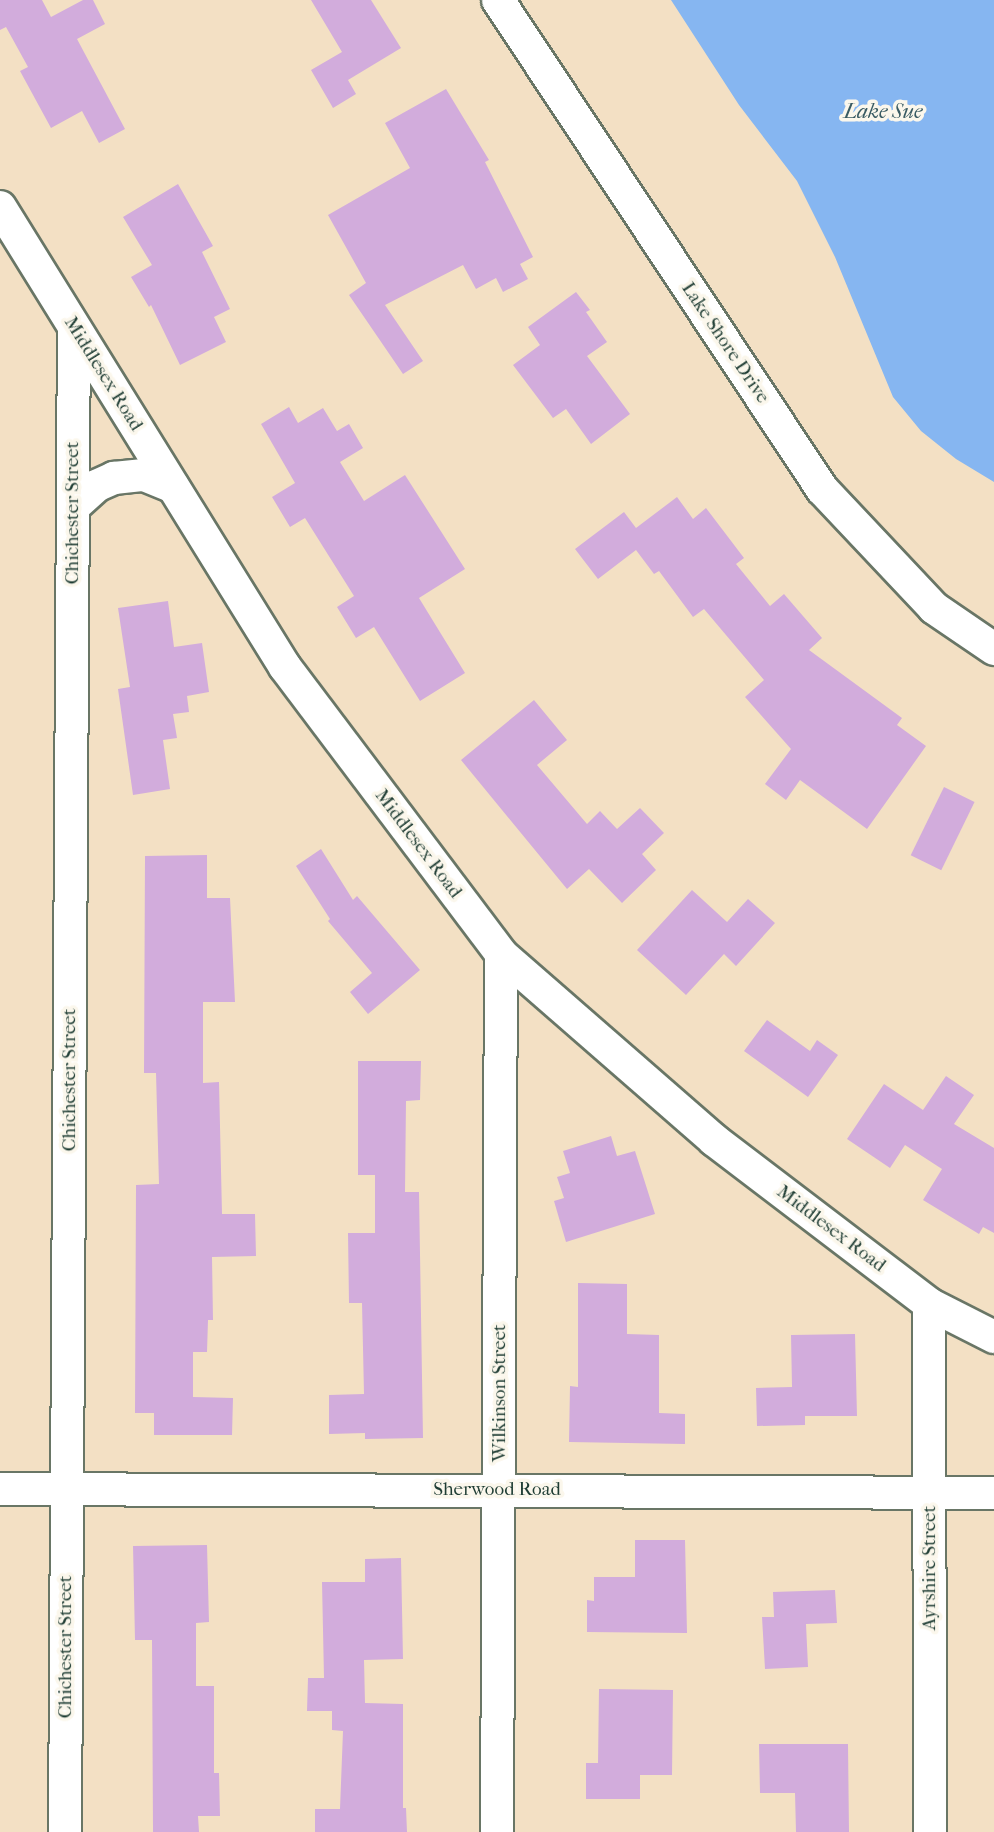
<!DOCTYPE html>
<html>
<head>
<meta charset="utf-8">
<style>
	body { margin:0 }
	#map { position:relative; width:994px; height:1832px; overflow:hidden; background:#f3e0c4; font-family:"IM FELL French Canon",serif }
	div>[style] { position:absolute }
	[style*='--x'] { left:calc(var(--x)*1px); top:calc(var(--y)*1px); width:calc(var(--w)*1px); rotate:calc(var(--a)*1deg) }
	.water>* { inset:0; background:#86b6f1 }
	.building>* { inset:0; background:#d2acdc; transform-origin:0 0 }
	.roads { filter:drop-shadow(2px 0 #697666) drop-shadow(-2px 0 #697666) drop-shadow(0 2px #697666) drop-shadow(0 -2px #697666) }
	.street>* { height:32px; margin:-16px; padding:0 16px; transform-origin:16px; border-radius:16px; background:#fff }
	span { translate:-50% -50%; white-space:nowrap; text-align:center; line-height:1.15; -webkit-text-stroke:7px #fbf7ec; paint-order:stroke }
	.street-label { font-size:19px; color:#1f3d34 }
	.water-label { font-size:21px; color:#395b63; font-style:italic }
</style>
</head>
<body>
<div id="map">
	<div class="water">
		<i style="clip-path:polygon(671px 0,994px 0,994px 482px,956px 459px,921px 431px,893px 397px,835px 257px,797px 181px,739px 105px)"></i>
	</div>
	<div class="building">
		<i style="clip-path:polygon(0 0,42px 0,51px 17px,83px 0,93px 0,105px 24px,77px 39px,125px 129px,99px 143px,82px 111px,51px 128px,20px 71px,28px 67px,6px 27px,0 30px)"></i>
		<i style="clip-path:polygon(311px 0,371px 0,401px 48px,348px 80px,356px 94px,333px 108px,311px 70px,342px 52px)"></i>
		<i style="clip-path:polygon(446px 89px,489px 160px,485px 162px,533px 257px,520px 264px,528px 279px,503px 292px,496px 278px,476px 289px,463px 265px,385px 305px,423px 361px,403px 374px,349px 295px,366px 283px,328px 215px,410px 168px,385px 123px)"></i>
		<i style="clip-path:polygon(178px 184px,213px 246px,202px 252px,230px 309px,214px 317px,226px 342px,180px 365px,151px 305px,149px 307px,131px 277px,152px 265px,123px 217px)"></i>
		<i style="clip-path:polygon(576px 292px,590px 310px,586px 312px,607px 342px,587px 356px,630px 414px,591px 444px,566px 409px,553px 418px,513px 365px,540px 345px,528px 327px)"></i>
		<i style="clip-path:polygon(289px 407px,298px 423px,323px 408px,337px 431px,349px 424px,363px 448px,340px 462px,364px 501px,405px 475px,465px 569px,419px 598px,465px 673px,420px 701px,374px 627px,356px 638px,337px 607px,354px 596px,305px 518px,290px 527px,272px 497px,295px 483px,261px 424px)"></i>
		<i style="clip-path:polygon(677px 497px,693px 519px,706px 508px,744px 558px,736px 564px,770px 606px,784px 594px,822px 638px,809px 650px,902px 718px,897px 725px,926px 746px,867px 829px,800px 780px,786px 800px,765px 784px,791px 749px,745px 697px,764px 680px,704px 609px,693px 617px,659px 571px,654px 574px,636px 550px,598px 579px,575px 549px,624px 512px,636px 528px)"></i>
		<i style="clip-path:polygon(168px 601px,174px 647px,202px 643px,209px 692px,187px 696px,189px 712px,173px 714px,177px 738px,163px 740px,170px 789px,133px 795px,118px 689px,130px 687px,118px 608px)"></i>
		<i style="clip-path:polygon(534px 700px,567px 740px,537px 765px,587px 824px,600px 811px,617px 829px,640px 808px,664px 833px,642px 854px,656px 870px,622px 903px,589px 869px,567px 889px,461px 760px)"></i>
		<i style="left:944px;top:787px;width:34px;height:76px;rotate:26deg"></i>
		<i style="clip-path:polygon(321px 849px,353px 900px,357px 896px,420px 970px,368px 1014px,350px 992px,372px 973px,328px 921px,330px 919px,296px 866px)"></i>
		<i style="clip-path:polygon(207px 855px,207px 898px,230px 898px,235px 1002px,203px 1002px,203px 1083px,219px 1082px,222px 1214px,255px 1214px,256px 1256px,212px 1257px,213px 1320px,208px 1320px,207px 1352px,193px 1352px,193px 1397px,233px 1398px,232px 1435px,154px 1435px,154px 1413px,135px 1413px,136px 1185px,159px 1184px,156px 1073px,144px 1073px,145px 856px)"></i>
		<i style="clip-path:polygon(692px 890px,727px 922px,748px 899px,775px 923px,736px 966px,724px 954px,686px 995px,637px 950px)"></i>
		<i style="clip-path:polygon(767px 1020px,810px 1051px,817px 1040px,838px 1055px,808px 1097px,744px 1051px)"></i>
		<i style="clip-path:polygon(358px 1061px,421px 1061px,420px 1100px,406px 1101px,405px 1192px,419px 1192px,423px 1438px,365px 1439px,365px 1433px,329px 1434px,329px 1395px,364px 1394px,362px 1303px,349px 1303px,348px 1233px,375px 1233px,375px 1175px,358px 1175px)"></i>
		<i style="clip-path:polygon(946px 1076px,974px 1095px,954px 1124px,994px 1148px,994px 1233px,983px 1227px,979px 1234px,923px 1200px,942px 1169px,905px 1145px,890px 1168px,847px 1139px,884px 1084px,923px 1110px)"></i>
		<i style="clip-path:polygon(611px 1136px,617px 1156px,635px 1151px,655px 1214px,566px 1242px,554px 1201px,564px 1198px,557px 1177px,570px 1173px,563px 1151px)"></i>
		<i style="clip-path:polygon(578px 1283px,627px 1284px,627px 1334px,659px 1335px,659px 1413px,685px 1414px,685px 1444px,569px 1442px,570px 1386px,578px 1387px)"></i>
		<i style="clip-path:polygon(855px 1334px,857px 1416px,805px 1416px,805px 1425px,757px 1426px,756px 1388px,792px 1387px,791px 1335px)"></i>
		<i style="clip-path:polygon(635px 1540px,685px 1540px,687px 1633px,587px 1632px,587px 1600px,594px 1601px,594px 1577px,635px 1577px)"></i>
		<i style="clip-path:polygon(207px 1545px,209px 1622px,196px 1623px,196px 1686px,214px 1686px,214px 1773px,219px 1773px,220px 1816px,198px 1816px,199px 1832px,153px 1832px,152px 1640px,135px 1640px,133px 1546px)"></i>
		<i style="clip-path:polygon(401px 1558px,403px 1659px,364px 1660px,365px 1703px,403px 1704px,403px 1808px,406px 1808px,407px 1832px,315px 1832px,315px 1809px,340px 1809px,343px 1731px,332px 1730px,332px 1711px,307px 1711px,308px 1678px,324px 1678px,322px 1582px,365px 1582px,365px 1559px)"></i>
		<i style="clip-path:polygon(835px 1590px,837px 1623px,806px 1624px,808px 1667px,765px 1669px,762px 1617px,774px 1617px,773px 1592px)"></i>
		<i style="clip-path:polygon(599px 1689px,673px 1690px,672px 1775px,640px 1775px,640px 1799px,586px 1799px,586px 1763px,598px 1763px)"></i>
		<i style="clip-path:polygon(759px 1744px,848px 1744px,849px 1832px,796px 1832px,795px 1793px,760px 1793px)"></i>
	</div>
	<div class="roads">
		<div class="street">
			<i style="--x:498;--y:0;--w:587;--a:56.47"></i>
			<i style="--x:822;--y:489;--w:163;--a:46.7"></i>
			<i style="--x:934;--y:608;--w:73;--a:34.3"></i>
			<i style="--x:0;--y:207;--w:541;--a:58.22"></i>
			<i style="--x:285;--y:667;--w:359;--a:53"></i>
			<i style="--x:501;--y:954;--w:283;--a:41.1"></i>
			<i style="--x:714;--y:1140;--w:270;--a:37.3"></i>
			<i style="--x:929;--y:1304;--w:73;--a:26.9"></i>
			<i style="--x:73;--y:507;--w:31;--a:-42"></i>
			<i style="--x:96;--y:486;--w:20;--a:-24"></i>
			<i style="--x:114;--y:478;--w:30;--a:-6"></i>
			<i style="--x:144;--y:475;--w:31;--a:22"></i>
			<i style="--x:929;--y:1304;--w:528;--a:89.89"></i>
			<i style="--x:0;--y:1489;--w:994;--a:0.23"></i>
			<i style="--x:65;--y:1832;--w:1504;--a:-89.66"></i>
			<i style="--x:497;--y:1832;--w:878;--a:-89.74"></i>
		</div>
	</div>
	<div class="street-label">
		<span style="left:725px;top:343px;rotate:56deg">Lake Shore Drive</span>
		<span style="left:103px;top:374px;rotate:58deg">Middlesex Road</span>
		<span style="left:73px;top:513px;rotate:-90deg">Chichester Street</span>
		<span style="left:418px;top:844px;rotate:53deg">Middlesex Road</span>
		<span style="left:70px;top:1080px;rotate:-90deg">Chichester Street</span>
		<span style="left:831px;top:1229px;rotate:37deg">Middlesex Road</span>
		<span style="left:500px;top:1393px;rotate:-90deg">Wilkinson Street</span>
		<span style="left:497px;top:1490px">Sherwood Road</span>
		<span style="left:930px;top:1568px;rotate:-90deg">Ayrshire Street</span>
		<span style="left:66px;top:1647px;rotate:-90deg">Chichester Street</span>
	</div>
	<div class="water-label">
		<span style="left:883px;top:111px">Lake Sue</span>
	</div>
</div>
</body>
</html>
